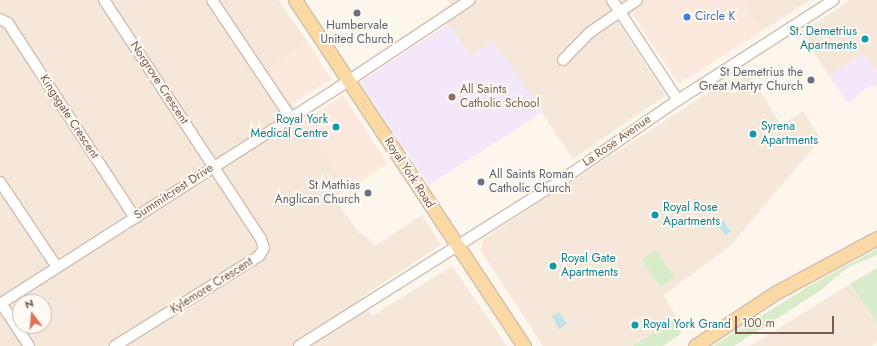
<!DOCTYPE html>
<html>
<head>
<meta charset="utf-8">
<style>
	body { margin:0 }
	#map { position:relative; width:877px; height:346px; overflow:hidden; background:#fdf6ec; font-family:Jost,sans-serif }
	div>[style] { position:absolute }
	[style*='--x'] { left:calc(var(--x)*1px); top:calc(var(--y)*1px); width:calc(var(--w)*1px); rotate:calc(var(--a)*1deg) }
	.residential>* { inset:0; background:#f5e8da }
	.commercial>* { inset:0; background:#fde8e0; transform-origin:0 0 }
	.education>* { inset:0; background:#f3e8fa }
	.green>* { inset:0; background:#d8ecc9; transform-origin:0 0 }
	.water>* { inset:0; background:#bfe3e8; transform-origin:0 0 }
	.roads { filter:drop-shadow(1px 0 #d1beb0) drop-shadow(-1px 0 #d1beb0) drop-shadow(0 1px #d1beb0) drop-shadow(0 -1px #d1beb0) }
	.minor>* { height:10px; margin:-5px; padding:0 5px; transform-origin:5px; border-radius:5px; background:#fff }
	.major>* { height:13px; margin:-6.5px; padding:0 6.5px; transform-origin:6.5px; border-radius:6.5px; background:#fbd9a5 }
	.dots>* { width:11px; height:11px; translate:-50% -50%; box-sizing:border-box; border:2px solid #fffaf3; border-radius:50% }
	span { translate:-50% -50%; white-space:nowrap; text-align:center; line-height:1.15; -webkit-text-stroke:4px #fffaf3; paint-order:stroke }
	.shop-label { font-size:12px; color:#366cbe }
	.left { translate:0 -50%; text-align:left }
	.worship-label { font-size:12px; color:#5b616d }
	.right { translate:-100% -50%; text-align:right }
	.culture-label { font-size:12px; color:#0d838f }
	.street-label { font-size:12px; color:#7a5c4d }
	.education-label { font-size:12px; color:#785e54 }
	.north { position:absolute; left:12px; top:294px; width:40px; height:40px; box-sizing:border-box; background:#fffaf3; border:1px solid #cabbb1; border-radius:50%; rotate:344deg; font-size:11px; font-weight:700; line-height:16px; text-align:center; color:#7a5c4d }
	.north::after { content:''; display:block; margin:auto; width:14px; height:18px; background:#e76f51; clip-path:polygon(50% 0,100% 100%,50% 72%,0 100%) }
	.scale { position:absolute; left:735px; top:316px; width:99px; height:18px; box-sizing:border-box; border:2px solid #7a5c4d; border-top:0; padding-left:5px; font-size:12px; line-height:14px; white-space:nowrap; color:#7a5c4d; -webkit-text-stroke:3px #fffaf3; paint-order:stroke }
</style>
</head>
<body>
<div id="map">
	<div class="residential">
		<i style="clip-path:polygon(evenodd,0 0,278px 0,308px 42px,269px 68px,349px 188px,334px 198px,359px 233px,366px 236px,375px 246px,422px 215px,441px 245px,360px 298px,372px 316px,452px 266px,507px 346px,0 346px,0 0,20px 302px,44px 302px,44px 326px,20px 326px,20px 302px)"></i>
		<i style="clip-path:polygon(447px 0,653px 0,618px 23px,666px 95px,573px 159px,493px 41px,471px 56px,448px 24px,450px 4px)"></i>
		<i style="clip-path:polygon(741px 0,810px 0,762px 31px)"></i>
		<i style="clip-path:polygon(851px 0,877px 0,877px 70px,862px 54px,829px 76px,801px 32px)"></i>
		<i style="clip-path:polygon(746px 68px,781px 125px,803px 111px,821px 139px,730px 246px,664px 295px,677px 319px,631px 346px,543px 346px,481px 251px,483px 239px)"></i>
		<i style="clip-path:polygon(850px 284px,877px 323px,877px 341px,872px 346px,750px 346px)"></i>
	</div>
	<div class="commercial">
		<i style="clip-path:polygon(653px 0,741px 0,762px 31px,679px 84px,632px 14px)"></i>
		<i style="left:308px;top:42px;width:44px;height:47px;rotate:58deg"></i>
		<i style="left:343px;top:95px;width:82px;height:48px;rotate:57deg"></i>
	</div>
	<div class="education">
		<i style="clip-path:polygon(448px 24px,471px 56px,493px 41px,543px 112px,429px 185px,360px 82px)"></i>
		<i style="clip-path:polygon(862px 54px,877px 70px,877px 86px,867px 87px,848px 104px,829px 76px)"></i>
	</div>
	<div class="green">
		<i style="clip-path:polygon(877px 249px,877px 255px,847px 268px,821px 290px,734px 346px,713px 346px,809px 286px)"></i>
		<i style="left:656px;top:250px;width:33px;height:17px;rotate:57deg"></i>
		<i style="clip-path:polygon(877px 268px,877px 323px,850px 284px)"></i>
		<i style="clip-path:polygon(673px 320px,682px 333px,663px 346px,632px 346px)"></i>
	</div>
	<div class="water">
		<i style="left:723px;top:220px;width:14px;height:7px;rotate:56deg"></i>
		<i style="clip-path:polygon(559px 312px,567px 324px,559px 329px,552px 316px)"></i>
	</div>
	<div class="roads">
		<div class="minor">
			<i style="--x:104;--y:0;--w:286;--a:56.7"></i>
			<i style="--x:261;--y:239;--w:9;--a:72"></i>
			<i style="--x:264;--y:248;--w:9;--a:122"></i>
			<i style="--x:259;--y:256;--w:170;--a:148"></i>
			<i style="--x:212;--y:0;--w:142;--a:56.2"></i>
			<i style="--x:612;--y:0;--w:120;--a:56.6"></i>
			<i style="--x:0;--y:19;--w:9;--a:27"></i>
			<i style="--x:8;--y:23;--w:233;--a:56.9"></i>
			<i style="--x:563;--y:60;--w:37;--a:-46"></i>
			<i style="--x:589;--y:33;--w:58;--a:-34.5"></i>
			<i style="--x:0;--y:182;--w:102;--a:56.2"></i>
			<i style="--x:1;--y:303;--w:51;--a:56.9"></i>
			<i style="--x:0;--y:304;--w:403;--a:-32.6"></i>
			<i style="--x:339;--y:87;--w:157;--a:-33.6"></i>
			<i style="--x:299;--y:346;--w:312;--a:-32.3"></i>
			<i style="--x:563;--y:179;--w:140;--a:-34.5"></i>
			<i style="--x:678;--y:100;--w:185;--a:-32.7"></i>
		</div>
		<div class="major">
			<i style="--x:295;--y:0;--w:415;--a:56.5"></i>
			<i style="--x:695;--y:346;--w:96;--a:-33.5"></i>
			<i style="--x:775;--y:293;--w:116;--a:-28.3"></i>
		</div>
	</div>
	<div class="dots">
		<i style="left:357px;top:13px;background:#6b7280"></i>
		<i style="left:687px;top:17px;background:#3f7fe0"></i>
		<i style="left:865px;top:39px;background:#0f9aa8"></i>
		<i style="left:811px;top:80px;background:#6b7280"></i>
		<i style="left:452px;top:97px;background:#8d6e63"></i>
		<i style="left:336px;top:127px;background:#0f9aa8"></i>
		<i style="left:753px;top:134px;background:#0f9aa8"></i>
		<i style="left:481px;top:182px;background:#6b7280"></i>
		<i style="left:368px;top:193px;background:#6b7280"></i>
		<i style="left:655px;top:215px;background:#0f9aa8"></i>
		<i style="left:553px;top:266px;background:#0f9aa8"></i>
		<i style="left:635px;top:325px;background:#0f9aa8"></i>
	</div>
	<div class="shop-label">
		<span class="left" style="left:695px;top:17px">Circle K</span>
	</div>
	<div class="worship-label">
		<span style="left:357px;top:33px">Humbervale<br>United Church</span>
		<span class="right" style="left:803px;top:80px">St Demetrius the<br>Great Martyr Church</span>
		<span class="left" style="left:489px;top:182px">All Saints Roman<br>Catholic Church</span>
		<span class="right" style="left:360px;top:193px">St Mathias<br>Anglican Church</span>
	</div>
	<div class="culture-label">
		<span class="right" style="left:857px;top:39px">St. Demetrius<br>Apartments</span>
		<span class="right" style="left:328px;top:127px">Royal York<br>Medical Centre</span>
		<span class="left" style="left:761px;top:134px">Syrena<br>Apartments</span>
		<span class="left" style="left:663px;top:215px">Royal Rose<br>Apartments</span>
		<span class="left" style="left:561px;top:266px">Royal Gate<br>Apartments</span>
		<span class="left" style="left:643px;top:325px">Royal York Grand</span>
	</div>
	<div class="street-label">
		<span style="left:159px;top:83px;rotate:57deg">Norgrove Crescent</span>
		<span style="left:69px;top:117px;rotate:57deg">Kingsgate Crescent</span>
		<span style="left:617px;top:141px;rotate:-35deg">La Rose Avenue</span>
		<span style="left:409px;top:173px;rotate:57deg">Royal York Road</span>
		<span style="left:174px;top:192px;rotate:-33deg">Summitcrest Drive</span>
		<span style="left:212px;top:286px;rotate:-32deg">Kylemore Crescent</span>
	</div>
	<div class="education-label">
		<span class="left" style="left:460px;top:97px">All Saints<br>Catholic School</span>
	</div>
	<div class="north">N</div>
	<div class="scale">100 m</div>
</div>
</body>
</html>
